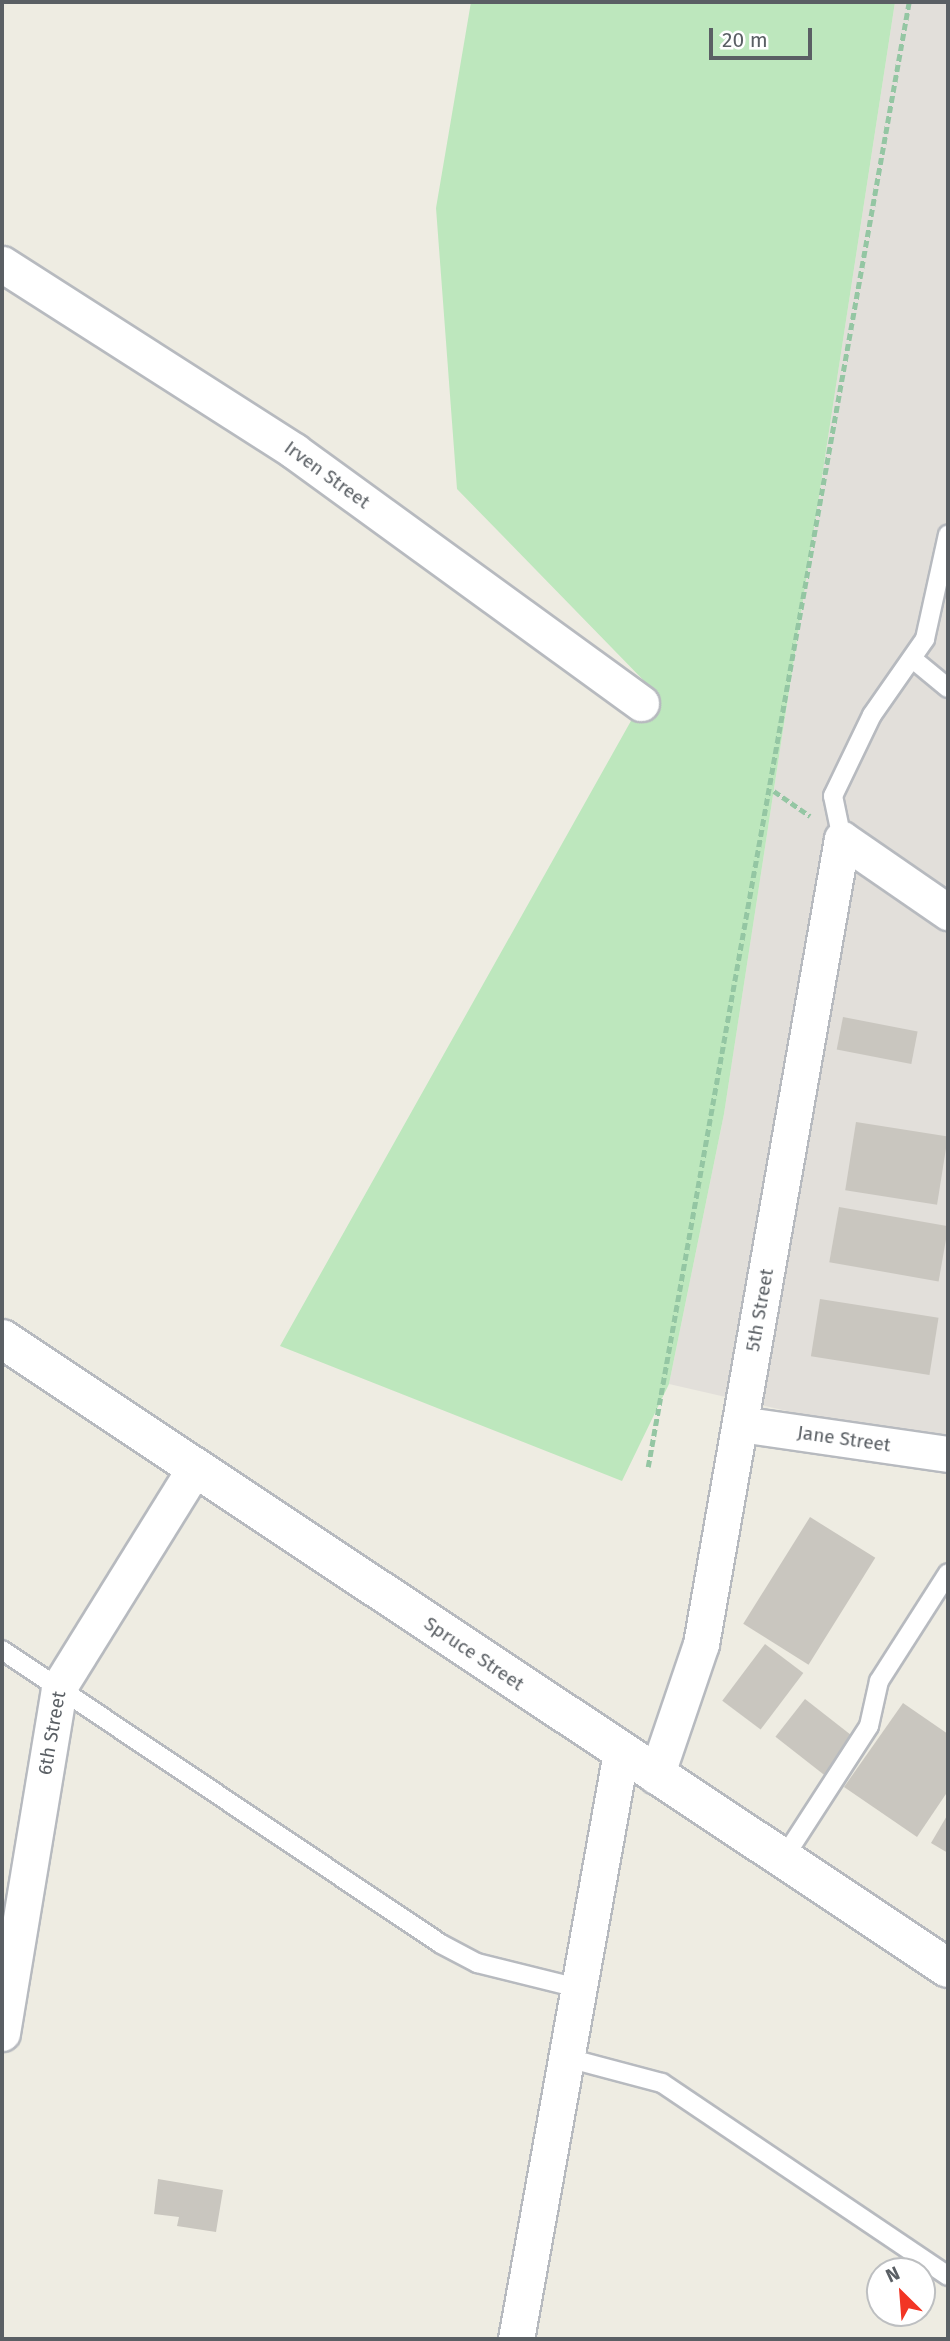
<!DOCTYPE html>
<html>
<head>
<meta charset="utf-8">
<style>
	body { margin:0 }
	#map { position:relative; width:950px; height:2341px; overflow:hidden; background:#eeece2; font-family:"Fira Sans",sans-serif }
	div>[style] { position:absolute }
	[style*='--x'] { left:calc(var(--x)*1px); top:calc(var(--y)*1px); width:calc(var(--w)*1px); rotate:calc(var(--a)*1deg) }
	.industrial>* { inset:0; background:#e2dfda }
	.green>* { inset:0; background:#bde7bd }
	.building>* { inset:0; background:#c9c6bf; transform-origin:0 0 }
	.path>* { height:4.5px; margin-top:-2.25px; transform-origin:0; background:repeating-linear-gradient(90deg,#94c6a3 0 7px,transparent 0 10.5px) }
	.roads { filter:drop-shadow(2px 0 #b7babf) drop-shadow(-2px 0 #b7babf) drop-shadow(0 2px #b7babf) drop-shadow(0 -2px #b7babf) }
	.service>* { height:18px; margin:-9px; padding:0 9px; transform-origin:9px; border-radius:9px; background:#fff }
	.minor>* { height:35px; margin:-17.5px; padding:0 17.5px; transform-origin:17.5px; border-radius:17.5px; background:#fff }
	.tertiary>* { height:38px; margin:-19px; padding:0 19px; transform-origin:19px; border-radius:19px; background:#fff }
	span { translate:-50% -50%; white-space:nowrap; text-align:center; line-height:1.15; -webkit-text-stroke:7px #fff; paint-order:stroke }
	.street-label { font-size:19px; color:#5a5f64 }
	.frame { position:absolute; inset:0; border:4px solid #5a5f64; pointer-events:none }
	.north { position:absolute; left:866px; top:2257px; width:70px; height:70px; box-sizing:border-box; background:#fff; border:2px solid #bdbfc1; border-radius:50%; rotate:335deg; font-size:19px; font-weight:700; line-height:28px; text-align:center; color:#5a5f64 }
	.north::after { content:''; display:block; margin:auto; width:24px; height:32px; background:#f23524; clip-path:polygon(50% 0,100% 100%,50% 72%,0 100%) }
	.scale { position:absolute; left:709px; top:28px; width:103px; height:32px; box-sizing:border-box; border:4px solid #5a5f64; border-top:0; padding-left:9px; font-size:21px; line-height:24px; white-space:nowrap; color:#5a5f64; -webkit-text-stroke:5px #fff; paint-order:stroke }
</style>
</head>
<body>
<div id="map">
	<div class="industrial">
		<i style="clip-path:polygon(895px 2px,948px 2px,948px 1448px,669px 1384px,724px 1114px)"></i>
	</div>
	<div class="green">
		<i style="clip-path:polygon(471px 2px,895px 2px,724px 1114px,669px 1384px,622px 1481px,280px 1346px,650px 687px,457px 489px,436px 208px)"></i>
	</div>
	<div class="building">
		<i style="left:843px;top:1017px;width:76px;height:33px;rotate:11deg"></i>
		<i style="left:856px;top:1122px;width:93px;height:69px;rotate:9deg"></i>
		<i style="left:839px;top:1207px;width:111px;height:56px;rotate:10deg"></i>
		<i style="left:820px;top:1299px;width:120px;height:58px;rotate:9deg"></i>
		<i style="left:810px;top:1517px;width:77px;height:126px;rotate:32deg"></i>
		<i style="left:765px;top:1644px;width:48px;height:71px;rotate:37deg"></i>
		<i style="left:805px;top:1699px;width:62px;height:48px;rotate:38deg"></i>
		<i style="clip-path:polygon(903px 1703px,948px 1734px,948px 1791px,917px 1837px,844px 1787px)"></i>
		<i style="clip-path:polygon(948px 1814px,948px 1853px,931px 1843px)"></i>
		<i style="clip-path:polygon(158px 2179px,223px 2190px,216px 2232px,177px 2226px,179px 2217px,154px 2214px)"></i>
	</div>
	<div class="path">
		<i style="--x:774;--y:791;--w:44;--a:34.8"></i>
		<i style="--x:648;--y:1467;--w:1488;--a:-79.9"></i>
	</div>
	<div class="roads">
		<div class="service">
			<i style="--x:914;--y:660;--w:44;--a:39.5"></i>
			<i style="--x:842;--y:839;--w:44;--a:-101.8"></i>
			<i style="--x:833;--y:796;--w:90;--a:-64.3"></i>
			<i style="--x:872;--y:715;--w:93;--a:-55.1"></i>
			<i style="--x:925;--y:639;--w:107;--a:-77.6"></i>
			<i style="--x:2;--y:1650;--w:528;--a:33.81"></i>
			<i style="--x:441;--y:1944;--w:41;--a:27.8"></i>
			<i style="--x:477;--y:1963;--w:104;--a:13.9"></i>
			<i style="--x:783;--y:1859;--w:158;--a:-57.1"></i>
			<i style="--x:869;--y:1726;--w:46;--a:-77.5"></i>
			<i style="--x:879;--y:1681;--w:128;--a:-57.4"></i>
			<i style="--x:564;--y:2057;--w:101;--a:14.9"></i>
			<i style="--x:662;--y:2083;--w:345;--a:34"></i>
		</div>
		<div class="minor">
			<i style="--x:2;--y:264;--w:347;--a:32.6"></i>
			<i style="--x:294;--y:451;--w:429;--a:36"></i>
			<i style="--x:740;--y:1424;--w:210;--a:8.2"></i>
			<i style="--x:656;--y:1776;--w:139;--a:-71.2"></i>
			<i style="--x:701;--y:1644;--w:817;--a:-80.07"></i>
			<i style="--x:842;--y:839;--w:129;--a:34.6"></i>
			<i style="--x:2;--y:2033;--w:351;--a:-80.6"></i>
			<i style="--x:59;--y:1687;--w:258;--a:-58.2"></i>
			<i style="--x:516;--y:2339;--w:596;--a:-79.86"></i>
		</div>
		<div class="tertiary">
			<i style="--x:2;--y:1339;--w:1136;--a:33.62"></i>
		</div>
	</div>
	<div class="street-label">
		<span style="left:327px;top:475px;rotate:36deg">Irven Street</span>
		<span style="left:760px;top:1310px;rotate:-80deg">5th Street</span>
		<span style="left:844px;top:1439px;rotate:8deg">Jane Street</span>
		<span style="left:474px;top:1654px;rotate:34deg">Spruce Street</span>
		<span style="left:52px;top:1733px;rotate:-80deg">6th Street</span>
	</div>
	<div class="frame"></div>
	<div class="north">N</div>
	<div class="scale">20 m</div>
</div>
</body>
</html>
